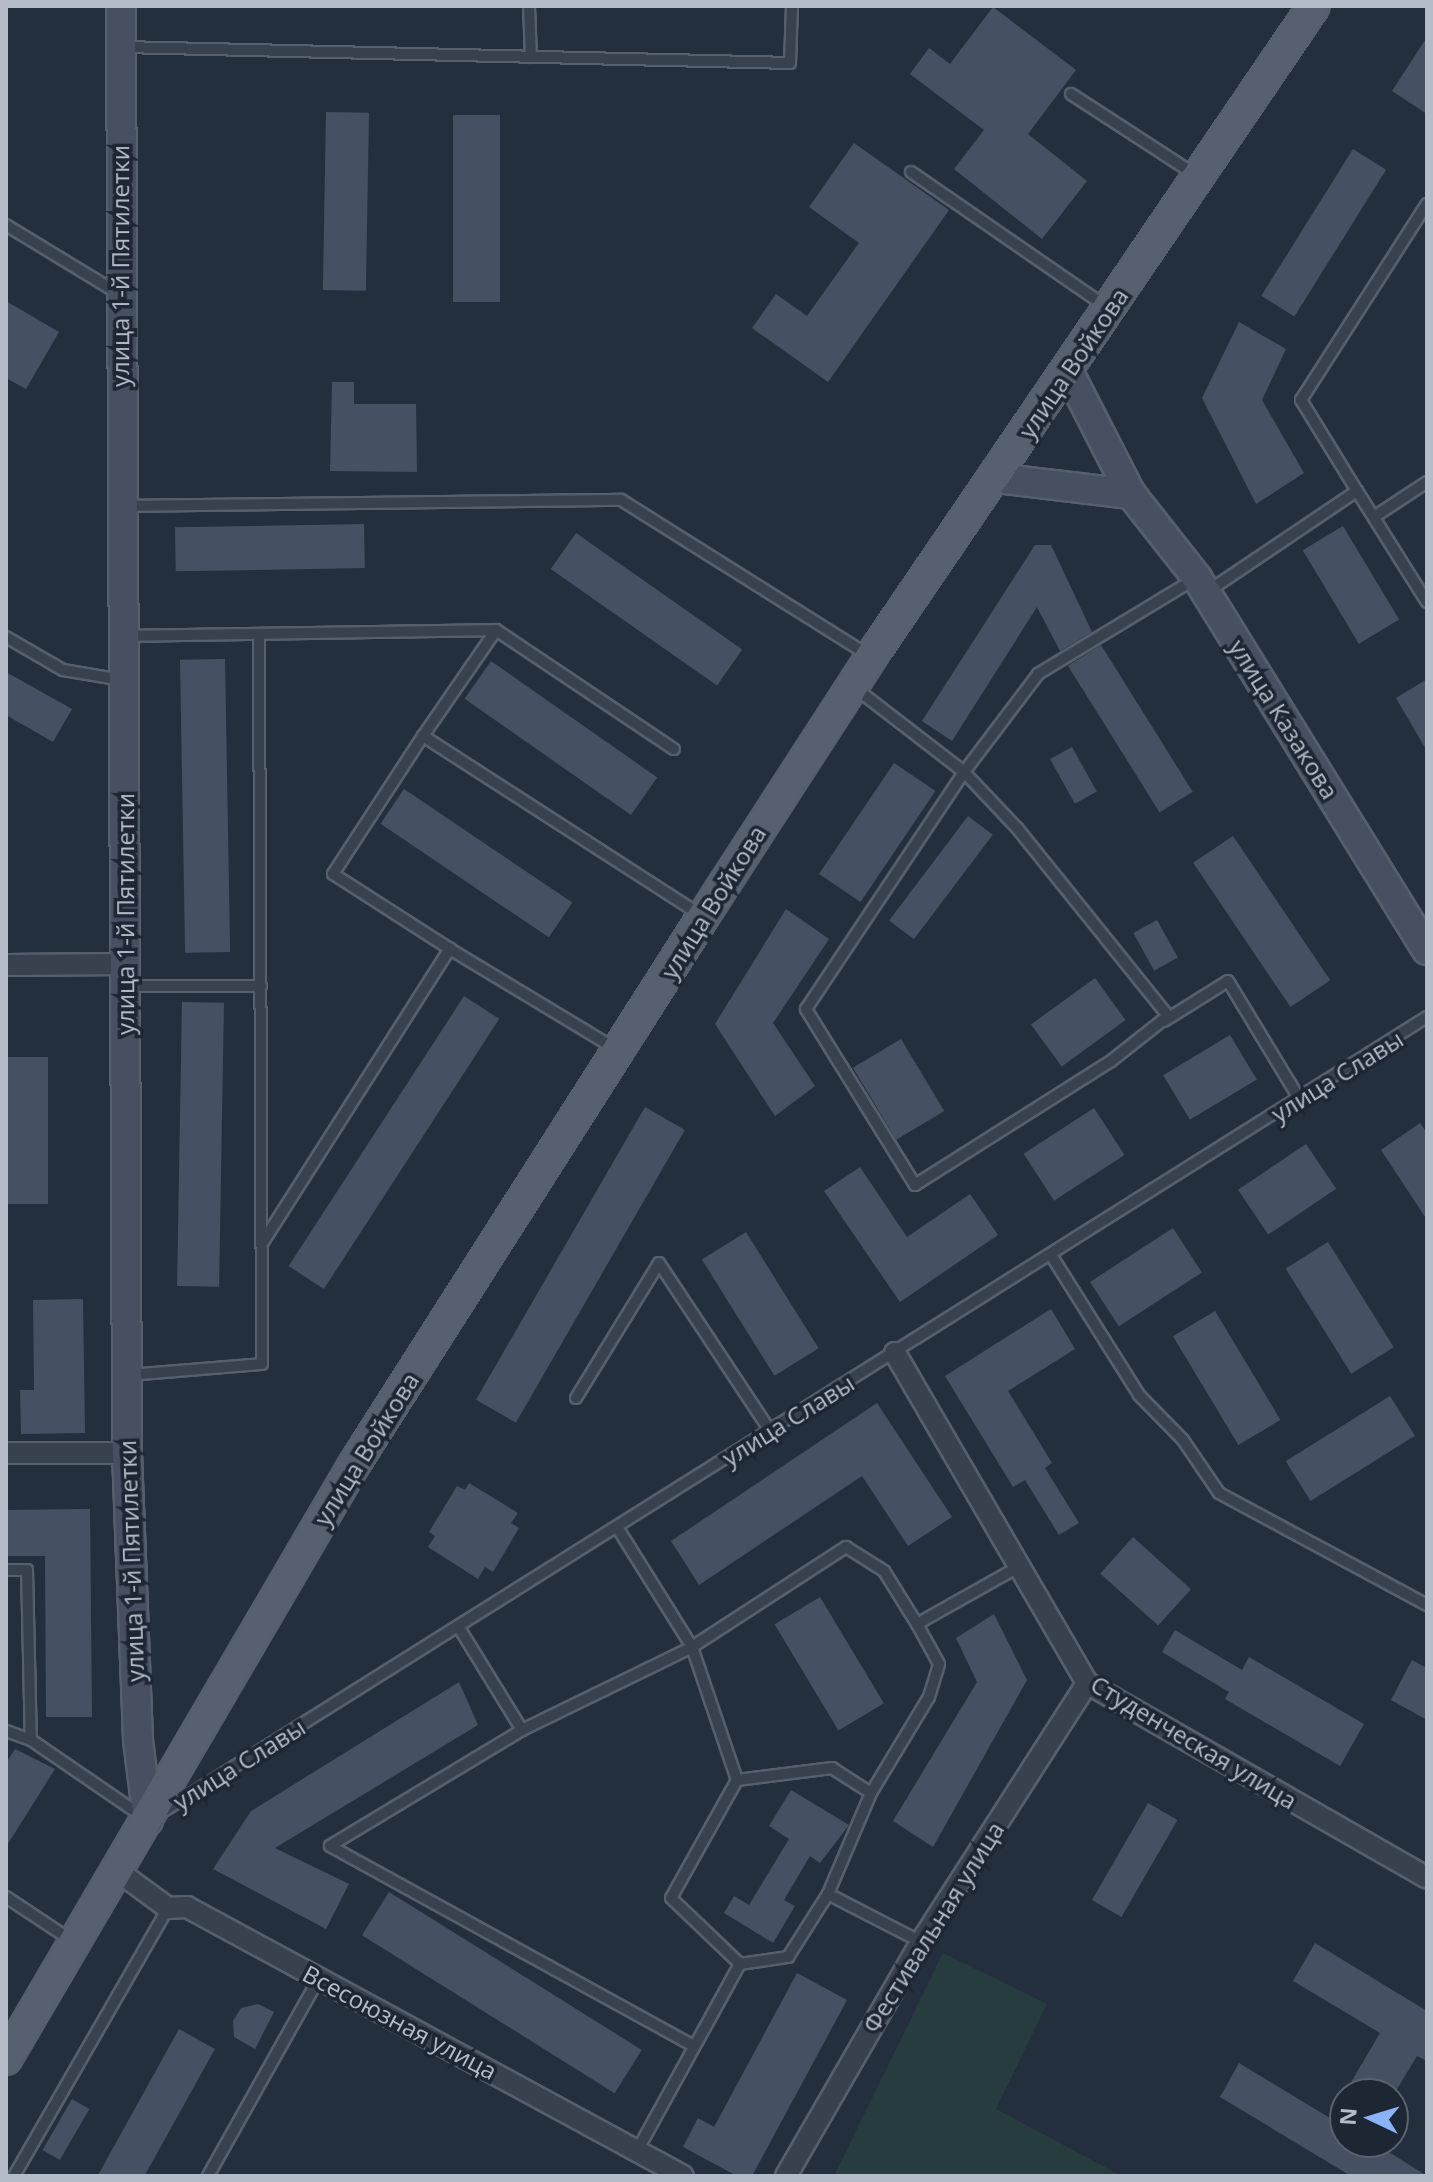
<!DOCTYPE html>
<html>
<head>
<meta charset="utf-8">
<style>
	body { margin:0 }
	#map { position:relative; width:1433px; height:2182px; overflow:hidden; background:#242f3e; font-family:"Open Sans",sans-serif }
	div>[style] { position:absolute }
	[style*='--x'] { left:calc(var(--x)*1px); top:calc(var(--y)*1px); width:calc(var(--w)*1px); rotate:calc(var(--a)*1deg) }
	.green>* { inset:0; background:#263c3f }
	.building>* { inset:0; background:#455162; transform-origin:0 0 }
	.roads { filter:drop-shadow(2px 0 #565f6c) drop-shadow(-2px 0 #565f6c) drop-shadow(0 2px #565f6c) drop-shadow(0 -2px #565f6c) }
	.service>* { height:10px; margin:-5px; padding:0 5px; transform-origin:5px; border-radius:5px; background:#38414e }
	.minor>* { height:20px; margin:-10px; padding:0 10px; transform-origin:10px; border-radius:10px; background:#38414e }
	.secondary>* { height:28px; margin:-14px; padding:0 14px; transform-origin:14px; border-radius:14px; background:#465061 }
	.primary>* { height:30px; margin:-15px; padding:0 15px; transform-origin:15px; border-radius:15px; background:#56606e }
	span { translate:-50% -50%; white-space:nowrap; text-align:center; line-height:1.15; -webkit-text-stroke:7px #1d2633; paint-order:stroke }
	.street-label { font-size:24px; color:#b4bcc9 }
	.frame { position:absolute; inset:0; border:8px solid #b4bcc9; pointer-events:none }
	.north { position:absolute; left:1329px; top:2078px; width:80px; height:80px; box-sizing:border-box; background:#1d2633; border:2px solid #59626f; border-radius:50%; rotate:274deg; font-size:22px; font-weight:700; line-height:32px; text-align:center; color:#b4bcc9 }
	.north::after { content:''; display:block; margin:auto; width:28px; height:36px; background:#8ab4f8; clip-path:polygon(50% 0,100% 100%,50% 72%,0 100%) }
</style>
</head>
<body>
<div id="map">
	<div class="green">
		<i style="clip-path:polygon(943px 1953px,1047px 2004px,996px 2109px,1122px 2176px,834px 2176px)"></i>
	</div>
	<div class="building">
		<i style="clip-path:polygon(993px 7px,1076px 70px,1028px 134px,1087px 181px,1042px 239px,954px 169px,984px 130px,910px 74px,929px 48px,950px 64px)"></i>
		<i style="clip-path:polygon(1427px 37px,1427px 114px,1392px 91px)"></i>
		<i style="left:326px;top:112px;width:43px;height:178px;rotate:1deg"></i>
		<i style="left:500px;top:115px;width:187px;height:47px;rotate:90deg"></i>
		<i style="clip-path:polygon(854px 143px,949px 210px,828px 382px,752px 328px,776px 294px,807px 316px,859px 243px,809px 207px)"></i>
		<i style="left:1353px;top:149px;width:39px;height:173px;rotate:32deg"></i>
		<i style="clip-path:polygon(6px 301px,59px 332px,26px 389px,6px 378px)"></i>
		<i style="clip-path:polygon(1239px 322px,1286px 349px,1262px 400px,1304px 473px,1256px 504px,1202px 398px)"></i>
		<i style="clip-path:polygon(332px 382px,354px 382px,354px 404px,416px 404px,417px 472px,330px 471px)"></i>
		<i style="left:364px;top:524px;width:44px;height:189px;rotate:89deg"></i>
		<i style="left:1343px;top:526px;width:109px;height:47px;rotate:59deg"></i>
		<i style="left:576px;top:533px;width:203px;height:44px;rotate:35deg"></i>
		<i style="clip-path:polygon(1035px 545px,1051px 545px,1092px 632px,1060px 651px,1037px 607px,952px 741px,922px 721px)"></i>
		<i style="left:1101px;top:645px;width:173px;height:39px;rotate:58deg"></i>
		<i style="left:225px;top:659px;width:293px;height:45px;rotate:89deg"></i>
		<i style="left:491px;top:661px;width:203px;height:46px;rotate:35deg"></i>
		<i style="clip-path:polygon(6px 672px,72px 709px,53px 742px,6px 715px)"></i>
		<i style="clip-path:polygon(1427px 679px,1427px 751px,1396px 698px)"></i>
		<i style="left:1072px;top:747px;width:51px;height:25px;rotate:61deg"></i>
		<i style="left:894px;top:763px;width:50px;height:134px;rotate:34deg"></i>
		<i style="left:404px;top:789px;width:203px;height:42px;rotate:34deg"></i>
		<i style="left:968px;top:816px;width:31px;height:131px;rotate:37deg"></i>
		<i style="left:1233px;top:836px;width:174px;height:48px;rotate:56deg"></i>
		<i style="clip-path:polygon(786px 909px,829px 939px,773px 1023px,815px 1086px,775px 1116px,715px 1024px)"></i>
		<i style="left:1157px;top:920px;width:43px;height:27px;rotate:61deg"></i>
		<i style="left:1095px;top:978px;width:52px;height:79px;rotate:54deg"></i>
		<i style="left:464px;top:996px;width:42px;height:322px;rotate:33deg"></i>
		<i style="left:182px;top:1002px;width:42px;height:284px;rotate:1deg"></i>
		<i style="left:1230px;top:1035px;width:52px;height:78px;rotate:59deg"></i>
		<i style="left:901px;top:1039px;width:84px;height:56px;rotate:59deg"></i>
		<i style="left:48px;top:1057px;width:147px;height:42px;rotate:90deg"></i>
		<i style="left:645px;top:1107px;width:46px;height:338px;rotate:30deg"></i>
		<i style="left:1094px;top:1108px;width:56px;height:84px;rotate:57deg"></i>
		<i style="clip-path:polygon(1420px 1123px,1427px 1133px,1427px 1220px,1381px 1150px)"></i>
		<i style="left:1306px;top:1144px;width:54px;height:82px;rotate:56deg"></i>
		<i style="clip-path:polygon(860px 1167px,907px 1237px,970px 1194px,998px 1235px,900px 1302px,824px 1191px)"></i>
		<i style="left:1173px;top:1228px;width:53px;height:99px;rotate:57deg"></i>
		<i style="left:746px;top:1232px;width:137px;height:52px;rotate:58deg"></i>
		<i style="left:1328px;top:1242px;width:124px;height:50px;rotate:58deg"></i>
		<i style="clip-path:polygon(83px 1299px,85px 1433px,21px 1434px,20px 1390px,34px 1390px,33px 1300px)"></i>
		<i style="clip-path:polygon(1051px 1309px,1075px 1349px,1008px 1391px,1052px 1463px,1045px 1468px,1079px 1523px,1059px 1535px,1025px 1480px,1013px 1487px,945px 1376px)"></i>
		<i style="left:1215px;top:1311px;width:127px;height:49px;rotate:59deg"></i>
		<i style="left:1390px;top:1396px;width:47px;height:123px;rotate:58deg"></i>
		<i style="clip-path:polygon(877px 1403px,952px 1517px,908px 1546px,862px 1476px,699px 1585px,671px 1541px)"></i>
		<i style="clip-path:polygon(469px 1483px,518px 1513px,511px 1523px,519px 1528px,493px 1572px,485px 1567px,478px 1579px,428px 1547px,435px 1536px,429px 1532px,457px 1486px,465px 1490px)"></i>
		<i style="clip-path:polygon(90px 1509px,92px 1717px,46px 1717px,45px 1556px,6px 1556px,6px 1510px)"></i>
		<i style="left:1133px;top:1537px;width:78px;height:49px;rotate:42deg"></i>
		<i style="left:820px;top:1597px;width:124px;height:53px;rotate:59deg"></i>
		<i style="clip-path:polygon(994px 1614px,1027px 1680px,933px 1847px,893px 1821px,977px 1682px,956px 1638px)"></i>
		<i style="clip-path:polygon(1175px 1630px,1242px 1670px,1249px 1657px,1364px 1724px,1340px 1766px,1225px 1699px,1229px 1692px,1162px 1652px)"></i>
		<i style="clip-path:polygon(1412px 1660px,1427px 1668px,1427px 1720px,1391px 1700px)"></i>
		<i style="clip-path:polygon(459px 1682px,478px 1725px,275px 1848px,349px 1884px,326px 1929px,213px 1869px,251px 1811px)"></i>
		<i style="clip-path:polygon(15px 1749px,55px 1769px,6px 1847px,6px 1763px)"></i>
		<i style="clip-path:polygon(791px 1790px,849px 1825px,820px 1863px,810px 1856px,784px 1900px,795px 1906px,773px 1943px,724px 1913px,734px 1896px,749px 1905px,789px 1839px,769px 1826px)"></i>
		<i style="left:1148px;top:1803px;width:34px;height:112px;rotate:30deg"></i>
		<i style="left:389px;top:1892px;width:298px;height:51px;rotate:32deg"></i>
		<i style="clip-path:polygon(1315px 1943px,1427px 2011px,1427px 2061px,1417px 2056px,1394px 2094px,1345px 2094px,1345px 2142px,1373px 2142px,1427px 2176px,1351px 2176px,1220px 2097px,1239px 2063px,1330px 2118px,1380px 2033px,1293px 1981px)"></i>
		<i style="clip-path:polygon(797px 1973px,847px 2000px,752px 2176px,737px 2176px,683px 2147px,698px 2118px,714px 2127px)"></i>
		<i style="clip-path:polygon(258px 2004px,274px 2012px,255px 2049px,234px 2037px,233px 2021px,241px 2008px)"></i>
		<i style="left:179px;top:2029px;width:41px;height:168px;rotate:29deg"></i>
		<i style="left:72px;top:2099px;width:20px;height:59px;rotate:30deg"></i>
	</div>
	<div class="roads">
		<div class="service">
			<i style="--x:529;--y:6;--w:51;--a:87.8"></i>
			<i style="--x:123;--y:47;--w:667;--a:1.37"></i>
			<i style="--x:790;--y:63;--w:57;--a:-88"></i>
			<i style="--x:1071;--y:94;--w:147;--a:33"></i>
			<i style="--x:911;--y:172;--w:236;--a:34.6"></i>
			<i style="--x:6;--y:225;--w:131;--a:31.3"></i>
			<i style="--x:1357;--y:491;--w:131;--a:57.8"></i>
			<i style="--x:123;--y:506;--w:498;--a:-0.7"></i>
			<i style="--x:621;--y:500;--w:294;--a:32.1"></i>
			<i style="--x:1374;--y:517;--w:64;--a:-33.4"></i>
			<i style="--x:1207;--y:592;--w:181;--a:-34"></i>
			<i style="--x:1357;--y:491;--w:107;--a:-121.6"></i>
			<i style="--x:1301;--y:400;--w:233;--a:-57.3"></i>
			<i style="--x:125;--y:636;--w:371;--a:-0.9"></i>
			<i style="--x:496;--y:630;--w:214;--a:33.8"></i>
			<i style="--x:6;--y:637;--w:66;--a:30.1"></i>
			<i style="--x:63;--y:670;--w:61;--a:9.5"></i>
			<i style="--x:854;--y:687;--w:139;--a:37.7"></i>
			<i style="--x:964;--y:772;--w:77;--a:46.6"></i>
			<i style="--x:1017;--y:828;--w:241;--a:51.2"></i>
			<i style="--x:1168;--y:1016;--w:73;--a:141.7"></i>
			<i style="--x:1111;--y:1061;--w:232;--a:147.7"></i>
			<i style="--x:915;--y:1185;--w:207;--a:-121.8"></i>
			<i style="--x:806;--y:1009;--w:285;--a:-56.3"></i>
			<i style="--x:964;--y:772;--w:123;--a:-52.9"></i>
			<i style="--x:1038;--y:674;--w:184;--a:-31.2"></i>
			<i style="--x:423;--y:736;--w:129;--a:-55.4"></i>
			<i style="--x:450;--y:949;--w:139;--a:-147.3"></i>
			<i style="--x:333;--y:874;--w:165;--a:-56.9"></i>
			<i style="--x:423;--y:736;--w:332;--a:32.8"></i>
			<i style="--x:128;--y:986;--w:133;--a:0"></i>
			<i style="--x:1164;--y:1021;--w:75;--a:-32"></i>
			<i style="--x:1228;--y:981;--w:139;--a:58.8"></i>
			<i style="--x:263;--y:1242;--w:348;--a:-57.5"></i>
			<i style="--x:450;--y:949;--w:192;--a:31.1"></i>
			<i style="--x:1051;--y:1255;--w:165;--a:57.8"></i>
			<i style="--x:1139;--y:1395;--w:63;--a:45.6"></i>
			<i style="--x:1183;--y:1440;--w:64;--a:55.8"></i>
			<i style="--x:1219;--y:1493;--w:236;--a:28.3"></i>
			<i style="--x:128;--y:1375;--w:134;--a:-4.7"></i>
			<i style="--x:262;--y:1364;--w:730;--a:-90.24"></i>
			<i style="--x:576;--y:1398;--w:158;--a:-58.4"></i>
			<i style="--x:659;--y:1263;--w:201;--a:56.5"></i>
			<i style="--x:617;--y:1527;--w:142;--a:58"></i>
			<i style="--x:692;--y:1647;--w:140;--a:71.3"></i>
			<i style="--x:737;--y:1780;--w:135;--a:119.2"></i>
			<i style="--x:671;--y:1898;--w:95;--a:43.7"></i>
			<i style="--x:6;--y:1570;--w:21;--a:0"></i>
			<i style="--x:27;--y:1570;--w:170;--a:88.7"></i>
			<i style="--x:31;--y:1740;--w:27;--a:-160"></i>
			<i style="--x:458;--y:1626;--w:122;--a:58.4"></i>
			<i style="--x:522;--y:1730;--w:189;--a:-26"></i>
			<i style="--x:692;--y:1647;--w:184;--a:-33"></i>
			<i style="--x:846;--y:1547;--w:45;--a:32.3"></i>
			<i style="--x:884;--y:1571;--w:62;--a:58.1"></i>
			<i style="--x:522;--y:1730;--w:224;--a:148.9"></i>
			<i style="--x:330;--y:1846;--w:415;--a:28.8"></i>
			<i style="--x:31;--y:1740;--w:135;--a:34.4"></i>
			<i style="--x:737;--y:1780;--w:96;--a:-7.2"></i>
			<i style="--x:832;--y:1768;--w:46;--a:32.7"></i>
			<i style="--x:871;--y:1793;--w:110;--a:113.1"></i>
			<i style="--x:871;--y:1793;--w:112;--a:-58.9"></i>
			<i style="--x:929;--y:1697;--w:34;--a:-73"></i>
			<i style="--x:939;--y:1664;--w:46;--a:-118.8"></i>
			<i style="--x:917;--y:1624;--w:118;--a:-29.4"></i>
			<i style="--x:162;--y:1812;--w:1494;--a:-32.15"></i>
			<i style="--x:6;--y:1897;--w:78;--a:33.5"></i>
			<i style="--x:637;--y:2151;--w:213;--a:-61.2"></i>
			<i style="--x:740;--y:1964;--w:49;--a:-8.3"></i>
			<i style="--x:788;--y:1957;--w:75;--a:-57.6"></i>
			<i style="--x:828;--y:1894;--w:105;--a:27.3"></i>
			<i style="--x:14;--y:2176;--w:309;--a:-60.1"></i>
			<i style="--x:208;--y:2176;--w:227;--a:-60.7"></i>
		</div>
		<div class="minor">
			<i style="--x:6;--y:965;--w:120;--a:-0.5"></i>
			<i style="--x:895;--y:1353;--w:382;--a:59.8"></i>
			<i style="--x:1087;--y:1683;--w:392;--a:29.8"></i>
			<i style="--x:6;--y:1453;--w:121;--a:0"></i>
			<i style="--x:119;--y:1872;--w:61;--a:36.3"></i>
			<i style="--x:168;--y:1908;--w:19;--a:-3"></i>
			<i style="--x:187;--y:1907;--w:564;--a:28.47"></i>
			<i style="--x:786;--y:2176;--w:270;--a:-60"></i>
			<i style="--x:921;--y:1942;--w:308;--a:-57.3"></i>
		</div>
		<div class="secondary">
			<i style="--x:121;--y:6;--w:1447;--a:89.76"></i>
			<i style="--x:127;--y:1453;--w:287;--a:87.8"></i>
			<i style="--x:138;--y:1740;--w:81;--a:82.9"></i>
			<i style="--x:1068;--y:371;--w:138;--a:62.9"></i>
			<i style="--x:1131;--y:494;--w:107;--a:51.8"></i>
			<i style="--x:1197;--y:578;--w:437;--a:58.3"></i>
			<i style="--x:996;--y:478;--w:136;--a:6.8"></i>
		</div>
		<div class="primary">
			<i style="--x:6;--y:2059;--w:691;--a:-59.65"></i>
			<i style="--x:355;--y:1463;--w:647;--a:-57.49"></i>
			<i style="--x:703;--y:917;--w:310;--a:-57.1"></i>
			<i style="--x:871;--y:657;--w:787;--a:-55.77"></i>
		</div>
	</div>
	<div class="street-label">
		<span style="left:120px;top:266px;rotate:-90deg">улица 1-й Пятилетки</span>
		<span style="left:1073px;top:363px;rotate:-56deg">улица Войкова</span>
		<span style="left:1284px;top:719px;rotate:58deg">улица Казакова</span>
		<span style="left:713px;top:902px;rotate:-58deg">улица Войкова</span>
		<span style="left:125px;top:914px;rotate:-90deg">улица 1-й Пятилетки</span>
		<span style="left:1337px;top:1076px;rotate:-32deg">улица Славы</span>
		<span style="left:788px;top:1420px;rotate:-32deg">улица Славы</span>
		<span style="left:366px;top:1449px;rotate:-58deg">улица Войкова</span>
		<span style="left:131px;top:1561px;rotate:-92deg">улица 1-й Пятилетки</span>
		<span style="left:1194px;top:1742px;rotate:31deg">Студенческая улица</span>
		<span style="left:239px;top:1764px;rotate:-32deg">улица Славы</span>
		<span style="left:933px;top:1927px;rotate:-58deg">Фестивальная улица</span>
		<span style="left:400px;top:2022px;rotate:28deg">Всесоюзная улица</span>
	</div>
	<div class="frame"></div>
	<div class="north">N</div>
</div>
</body>
</html>
